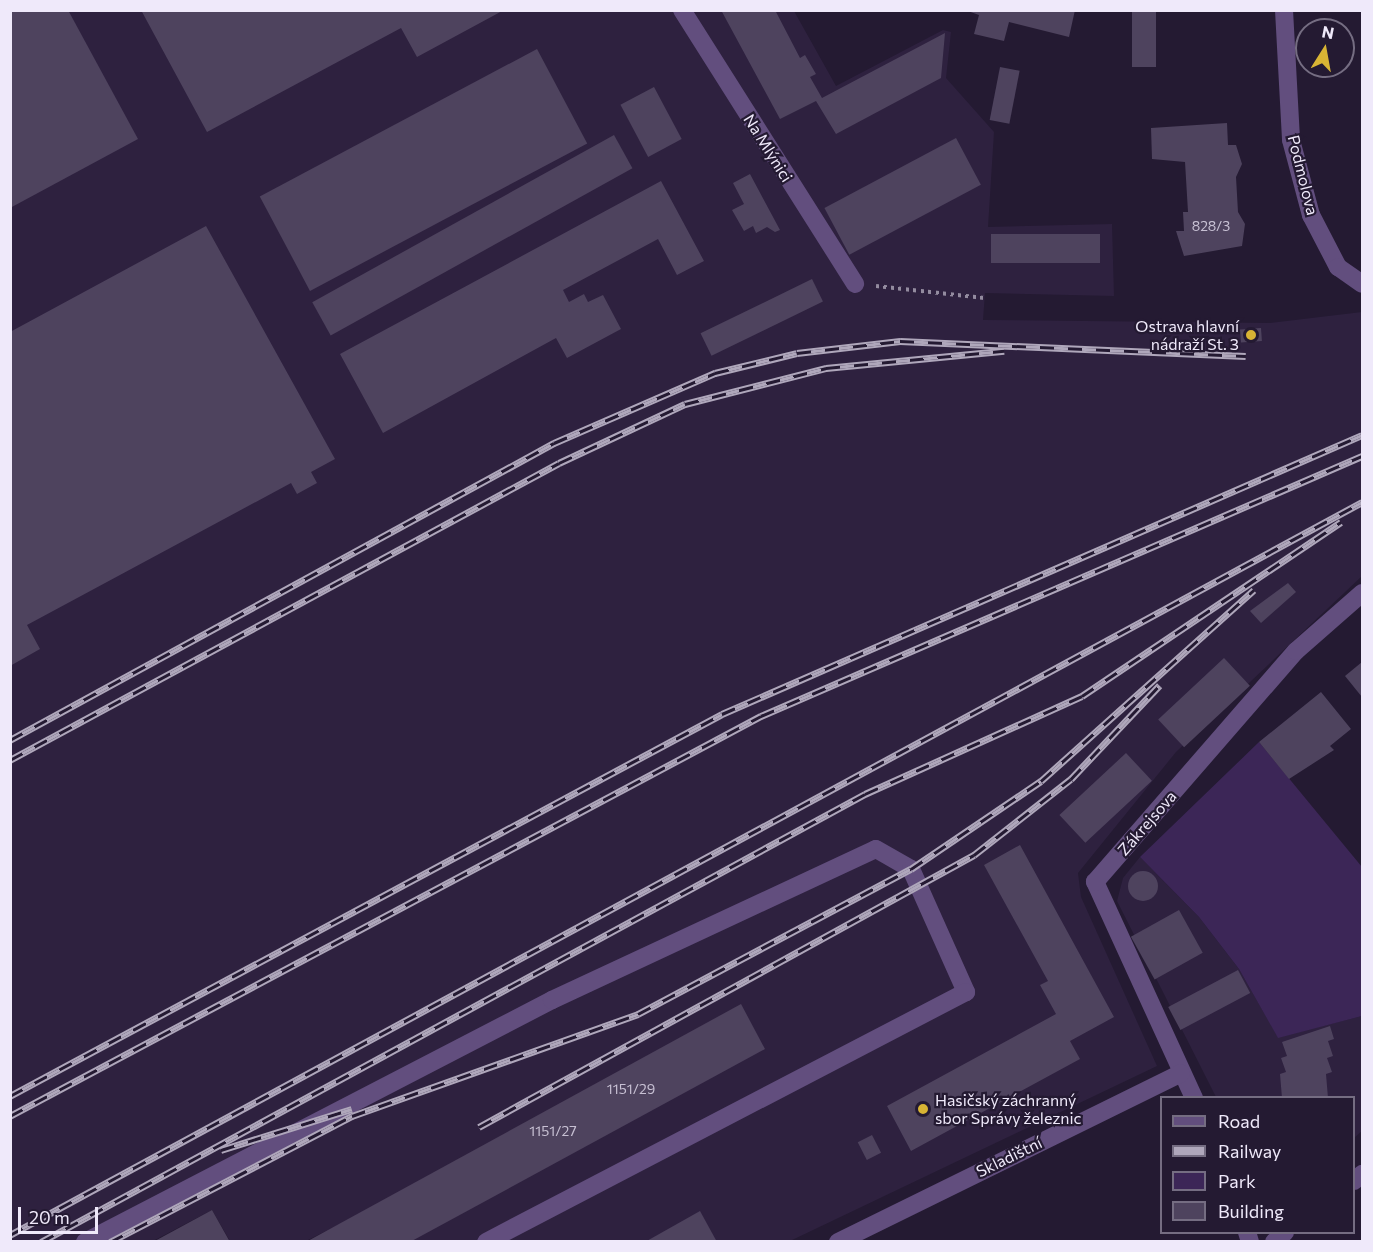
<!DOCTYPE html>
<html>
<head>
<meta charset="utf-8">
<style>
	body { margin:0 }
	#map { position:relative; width:1373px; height:1252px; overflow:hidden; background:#241a32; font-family:Commissioner,sans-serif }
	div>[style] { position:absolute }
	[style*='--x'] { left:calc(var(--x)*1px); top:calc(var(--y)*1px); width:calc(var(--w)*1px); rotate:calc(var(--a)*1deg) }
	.built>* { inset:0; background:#2e213f }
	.green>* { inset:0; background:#3c2657 }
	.building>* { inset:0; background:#4e435e; transform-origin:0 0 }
	.round { border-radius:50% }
	.path>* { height:4px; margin-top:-2px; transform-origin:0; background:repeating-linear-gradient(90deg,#938b9f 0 3px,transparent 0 7.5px) }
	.minor>* { height:18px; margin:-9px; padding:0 9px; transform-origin:9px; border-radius:9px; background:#624e7e }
	.rail>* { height:7px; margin-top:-3.5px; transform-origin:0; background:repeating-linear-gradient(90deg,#241a32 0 14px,#afa7bb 0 28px); box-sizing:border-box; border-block:2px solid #afa7bb }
	.dots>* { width:16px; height:16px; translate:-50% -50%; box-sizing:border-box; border:3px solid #241a32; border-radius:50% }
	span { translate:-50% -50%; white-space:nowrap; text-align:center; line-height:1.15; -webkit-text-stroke:4.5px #241a32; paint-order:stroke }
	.number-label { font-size:14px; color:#c7c0d3 }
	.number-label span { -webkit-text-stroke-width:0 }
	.street-label { font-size:16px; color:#efe9fa }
	.poi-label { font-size:16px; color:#efe9fa }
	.right { translate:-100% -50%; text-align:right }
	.left { translate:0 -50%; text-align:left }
	.frame { position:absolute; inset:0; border:12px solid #efe9fa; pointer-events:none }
	.legend { position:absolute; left:1160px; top:1096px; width:195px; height:138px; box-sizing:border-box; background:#241a32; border:2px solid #756d82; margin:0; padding:8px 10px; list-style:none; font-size:18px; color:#efe9fa }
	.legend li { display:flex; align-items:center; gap:12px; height:30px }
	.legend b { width:30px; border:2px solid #756d82 }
	.north { position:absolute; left:1295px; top:18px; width:60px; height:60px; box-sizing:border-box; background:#241a32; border:2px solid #756d82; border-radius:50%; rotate:11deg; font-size:16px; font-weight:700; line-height:24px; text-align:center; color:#efe9fa }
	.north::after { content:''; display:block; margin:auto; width:21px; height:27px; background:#d8b434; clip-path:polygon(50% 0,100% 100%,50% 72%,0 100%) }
	.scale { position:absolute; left:18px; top:1207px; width:80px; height:27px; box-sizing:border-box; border:3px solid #efe9fa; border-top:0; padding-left:8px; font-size:18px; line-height:21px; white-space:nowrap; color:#efe9fa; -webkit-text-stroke:4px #241a32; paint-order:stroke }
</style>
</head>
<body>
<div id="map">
	<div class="built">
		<i style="clip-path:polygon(10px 11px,794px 11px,836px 86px,943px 30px,951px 32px,946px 78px,994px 132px,988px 227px,1112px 224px,1114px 296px,985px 293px,983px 320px,1270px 323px,1362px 312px,1362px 576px,1176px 752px,1078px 873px,1081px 897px,1157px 1066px,790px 1241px,348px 1242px,338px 1225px,306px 1241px,230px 1241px,212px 1210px,153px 1241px,11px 1241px)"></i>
		<i style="clip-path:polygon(1140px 857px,1199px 917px,1239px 969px,1278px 1037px,1362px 1016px,1362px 1131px,1354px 1138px,1354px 1098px,1216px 1097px,1117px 901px,1123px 878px)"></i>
	</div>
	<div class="green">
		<i style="clip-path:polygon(1259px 742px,1362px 867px,1362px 1016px,1278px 1038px,1239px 969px,1199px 917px,1140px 857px)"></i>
	</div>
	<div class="building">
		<i style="clip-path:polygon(10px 10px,68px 10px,138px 139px,10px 208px)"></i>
		<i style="clip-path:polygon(141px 10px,504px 10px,417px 57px,401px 28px,207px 132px)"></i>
		<i style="clip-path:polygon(721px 10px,775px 10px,800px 58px,805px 55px,816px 74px,810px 77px,822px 98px,945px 33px,941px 78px,836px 134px,816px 101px,780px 119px)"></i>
		<i style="clip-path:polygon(965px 10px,1075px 10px,1069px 37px,1009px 22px,1004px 41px,974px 34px,979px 15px)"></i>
		<i style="left:1132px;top:10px;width:24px;height:57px"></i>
		<i style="left:537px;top:49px;width:107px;height:314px;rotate:62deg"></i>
		<i style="left:1000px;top:67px;width:20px;height:54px;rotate:11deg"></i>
		<i style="left:654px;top:87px;width:59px;height:38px;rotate:62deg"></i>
		<i style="clip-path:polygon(1227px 123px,1228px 145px,1236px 145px,1242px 164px,1236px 177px,1238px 212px,1245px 224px,1242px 246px,1184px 256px,1176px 231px,1184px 231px,1183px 212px,1188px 212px,1185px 162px,1152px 159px,1151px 128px)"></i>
		<i style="left:614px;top:135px;width:38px;height:345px;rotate:61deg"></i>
		<i style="left:956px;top:138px;width:53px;height:149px;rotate:62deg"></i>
		<i style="clip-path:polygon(750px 174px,780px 230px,775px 232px,767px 227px,756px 233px,753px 226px,744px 231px,732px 210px,744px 204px,733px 183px)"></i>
		<i style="clip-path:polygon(661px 181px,704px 261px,677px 275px,658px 239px,563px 290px,569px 302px,584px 294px,588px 302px,603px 295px,621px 329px,567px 358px,556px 338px,383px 433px,340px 354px)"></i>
		<i style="clip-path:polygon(206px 226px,335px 459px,311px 472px,317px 483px,297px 494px,291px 483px,27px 625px,40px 649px,10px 666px,10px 332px)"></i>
		<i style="left:1100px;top:234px;width:29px;height:109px;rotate:90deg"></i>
		<i style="left:812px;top:279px;width:25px;height:124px;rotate:64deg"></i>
		<i style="left:1261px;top:328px;width:13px;height:21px;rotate:86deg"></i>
		<i style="clip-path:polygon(1288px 583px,1296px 592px,1261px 623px,1250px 611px)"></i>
		<i style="left:1224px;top:658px;width:38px;height:90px;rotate:47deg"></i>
		<i style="clip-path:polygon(1362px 662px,1362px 697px,1345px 676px)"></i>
		<i style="clip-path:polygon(1321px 692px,1351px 729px,1330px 746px,1334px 750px,1289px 779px,1259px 742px)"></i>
		<i style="left:1126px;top:753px;width:38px;height:91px;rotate:47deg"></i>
		<i style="clip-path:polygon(1020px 845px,1114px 1017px,1070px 1041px,1080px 1059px,911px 1151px,887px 1106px,1056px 1014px,1040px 985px,1048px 981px,984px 865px)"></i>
		<i class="round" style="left:1128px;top:871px;width:30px;height:30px"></i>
		<i style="left:1179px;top:910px;width:49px;height:55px;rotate:61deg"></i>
		<i style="left:1238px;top:970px;width:26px;height:79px;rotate:62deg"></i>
		<i style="clip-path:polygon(741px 1004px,765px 1049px,410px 1242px,306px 1242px)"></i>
		<i style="clip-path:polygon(1330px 1026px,1334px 1039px,1328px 1041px,1333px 1056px,1327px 1058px,1332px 1072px,1326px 1074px,1328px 1098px,1282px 1098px,1280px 1074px,1286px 1072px,1281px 1058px,1287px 1056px,1282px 1042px)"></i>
		<i style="left:872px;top:1135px;width:20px;height:16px;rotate:63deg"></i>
		<i style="clip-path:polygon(212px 1210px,230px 1242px,153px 1242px)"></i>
		<i style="clip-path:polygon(700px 1211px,717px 1242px,645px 1242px)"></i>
	</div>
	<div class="path">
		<i style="--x:876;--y:286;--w:109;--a:6.3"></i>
	</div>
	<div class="minor">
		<i style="--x:682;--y:10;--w:324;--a:57.7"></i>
		<i style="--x:1284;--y:10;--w:130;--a:86.9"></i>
		<i style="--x:1291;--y:140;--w:78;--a:75.1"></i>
		<i style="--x:1311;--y:215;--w:59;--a:62.6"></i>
		<i style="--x:1338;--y:267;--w:29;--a:35"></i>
		<i style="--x:1194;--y:1098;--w:238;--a:-114.6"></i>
		<i style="--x:1095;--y:882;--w:306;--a:-49"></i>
		<i style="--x:1296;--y:651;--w:88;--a:-41.3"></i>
		<i style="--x:1354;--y:1181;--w:11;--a:-41"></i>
		<i style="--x:1247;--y:1232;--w:10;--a:73"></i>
		<i style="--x:85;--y:1242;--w:526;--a:-27.39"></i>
		<i style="--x:552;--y:1000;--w:357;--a:-25"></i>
		<i style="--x:876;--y:849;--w:40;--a:29.7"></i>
		<i style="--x:911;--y:869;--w:135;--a:65.9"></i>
		<i style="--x:966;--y:992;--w:541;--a:152.49"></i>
		<i style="--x:838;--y:1242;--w:382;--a:-26.2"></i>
		<i style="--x:1274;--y:1242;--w:15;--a:-42"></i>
	</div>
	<div class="rail">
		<i style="--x:10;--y:740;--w:620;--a:-28.63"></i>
		<i style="--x:554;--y:443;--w:176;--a:-23.5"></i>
		<i style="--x:715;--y:373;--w:84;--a:-13.7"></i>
		<i style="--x:797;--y:353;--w:104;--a:-6.6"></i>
		<i style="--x:900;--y:341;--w:346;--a:2.5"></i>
		<i style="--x:10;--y:760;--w:624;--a:-28.41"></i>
		<i style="--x:559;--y:463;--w:139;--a:-25.1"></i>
		<i style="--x:685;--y:404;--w:146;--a:-14.3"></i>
		<i style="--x:826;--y:368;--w:179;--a:-5.5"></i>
		<i style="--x:10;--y:1096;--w:808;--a:-28.21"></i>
		<i style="--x:722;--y:714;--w:698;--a:-23.55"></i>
		<i style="--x:10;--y:1116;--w:851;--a:-28.04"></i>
		<i style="--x:761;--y:716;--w:655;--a:-23.39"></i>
		<i style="--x:479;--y:1127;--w:565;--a:-28.79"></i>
		<i style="--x:974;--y:855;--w:123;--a:-38.1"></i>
		<i style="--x:1071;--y:779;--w:129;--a:-46.6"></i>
		<i style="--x:221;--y:1150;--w:137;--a:-17.4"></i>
		<i style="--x:10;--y:1235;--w:1538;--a:-28.46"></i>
		<i style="--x:41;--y:1242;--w:938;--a:-28.53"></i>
		<i style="--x:865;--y:794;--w:238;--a:-24.3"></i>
		<i style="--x:1082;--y:696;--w:312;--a:-33.9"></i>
		<i style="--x:110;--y:1242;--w:273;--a:-27.5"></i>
		<i style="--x:352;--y:1116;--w:304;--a:-19.6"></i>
		<i style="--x:638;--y:1014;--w:309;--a:-28"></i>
		<i style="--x:911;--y:869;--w:157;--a:-34.1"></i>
		<i style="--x:1041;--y:781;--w:286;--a:-41.9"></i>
	</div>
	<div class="dots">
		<i style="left:1251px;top:335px;background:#d8b434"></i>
		<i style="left:923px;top:1109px;background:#d8b434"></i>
	</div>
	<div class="number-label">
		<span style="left:1211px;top:226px">828/3</span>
		<span style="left:631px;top:1089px">1151/29</span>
		<span style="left:553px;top:1131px">1151/27</span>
	</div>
	<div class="street-label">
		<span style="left:768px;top:148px;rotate:58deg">Na Mlýnici</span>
		<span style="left:1303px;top:175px;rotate:76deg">Podmolova</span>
		<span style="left:1147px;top:823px;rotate:-49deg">Zákrejsova</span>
		<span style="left:1009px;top:1157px;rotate:-26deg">Skladištní</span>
	</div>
	<div class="poi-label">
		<span class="right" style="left:1239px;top:335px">Ostrava hlavní<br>nádraží St. 3</span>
		<span class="left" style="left:935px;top:1109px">Hasičský záchranný<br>sbor Správy železnic</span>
	</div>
	<div class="frame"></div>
	<ul class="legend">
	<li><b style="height:8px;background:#624e7e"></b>Road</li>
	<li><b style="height:8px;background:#afa7bb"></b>Railway</li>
	<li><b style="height:16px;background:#3c2657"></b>Park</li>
	<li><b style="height:16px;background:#4e435e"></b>Building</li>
	</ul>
	<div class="north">N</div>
	<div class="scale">20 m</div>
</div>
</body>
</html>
